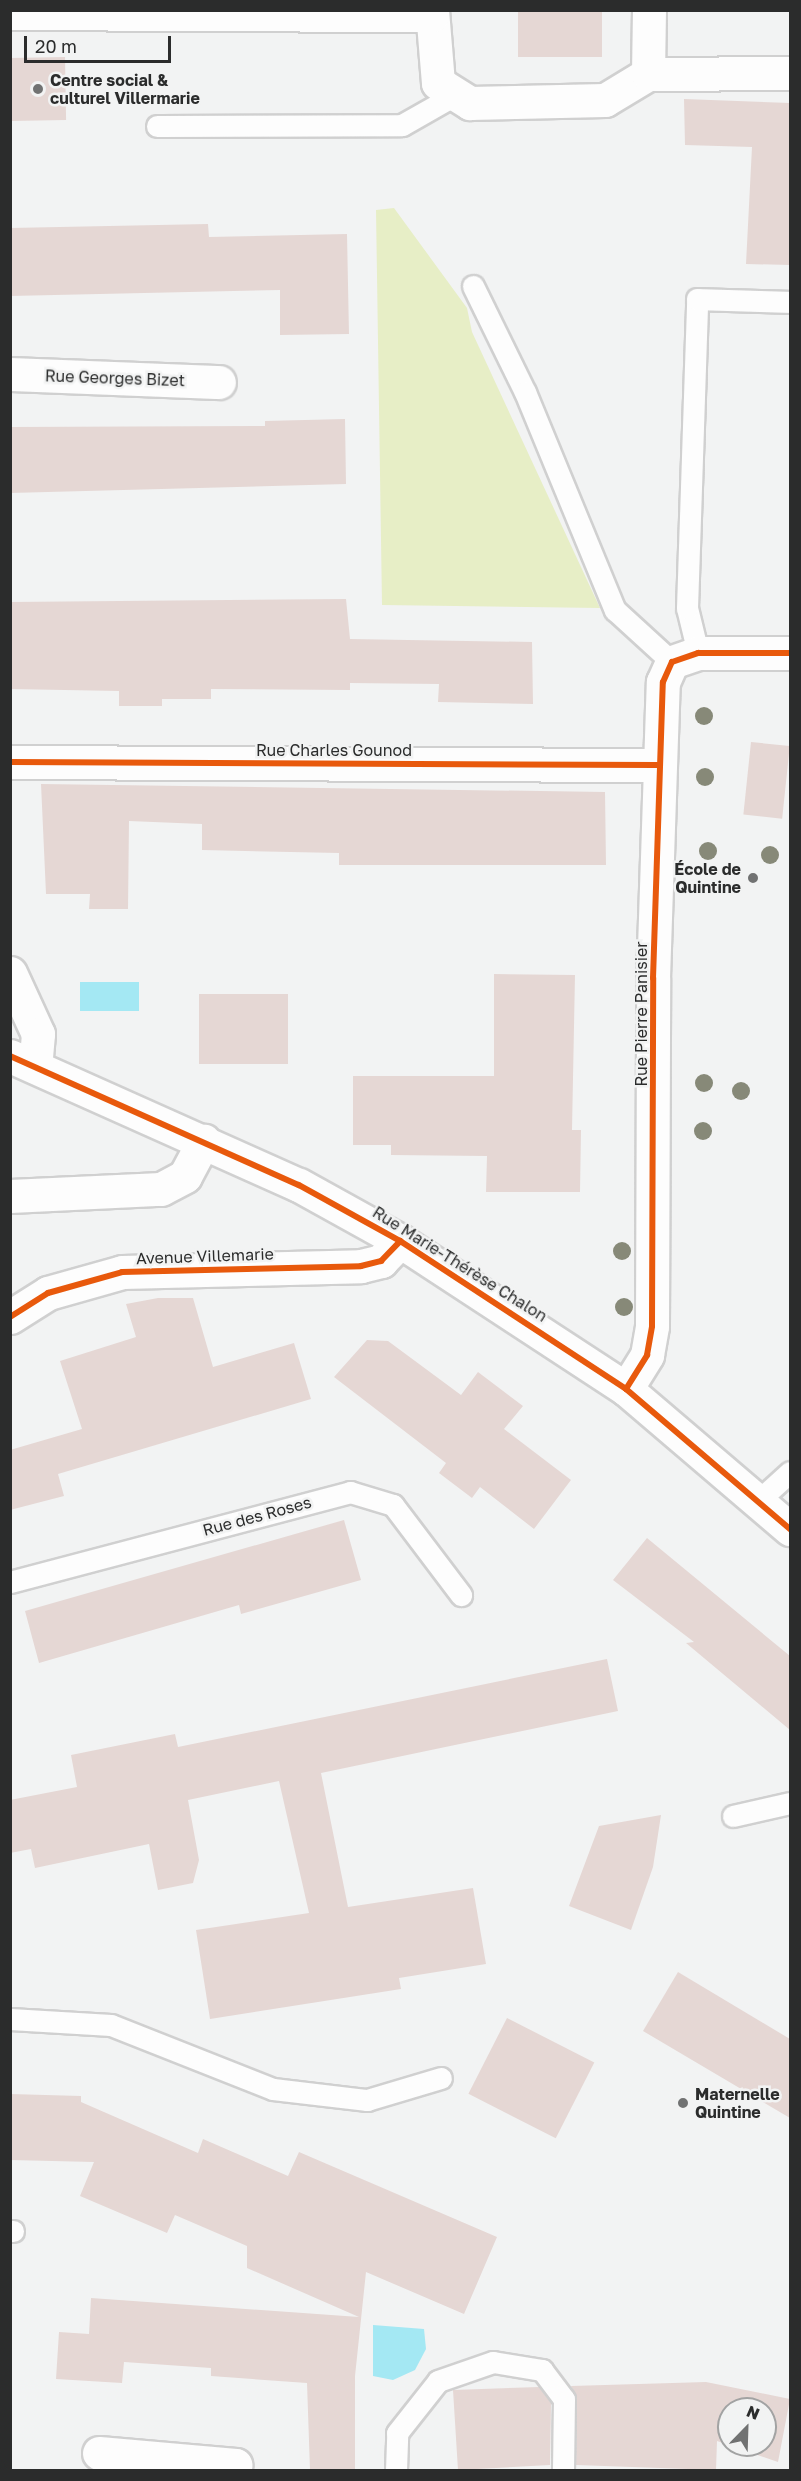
<!DOCTYPE html>
<html>
<head>
<meta charset="utf-8">
<style>
	body { margin:0 }
	#map { position:relative; width:801px; height:2481px; overflow:hidden; background:#f2f3f3; font-family:"Golos Text",sans-serif }
	div>[style] { position:absolute }
	[style*='--x'] { left:calc(var(--x)*1px); top:calc(var(--y)*1px); width:calc(var(--w)*1px); rotate:calc(var(--a)*1deg) }
	.green>* { inset:0; background:#e7eec6 }
	.water>* { inset:0; background:#a4e8f3; transform-origin:0 0 }
	.building>* { inset:0; background:#e5d7d4; transform-origin:0 0 }
	.roads { filter:drop-shadow(2px 0 #d0d0d0) drop-shadow(-2px 0 #d0d0d0) drop-shadow(0 2px #d0d0d0) drop-shadow(0 -2px #d0d0d0) }
	.lane>* { height:21px; margin:-10.5px; padding:0 10.5px; transform-origin:10.5px; border-radius:10.5px; background:#fdfdfd }
	.street>* { height:33px; margin:-16.5px; padding:0 16.5px; transform-origin:16.5px; border-radius:16.5px; background:#fdfdfd }
	.cycleway>* { height:6px; margin:-3px; padding:0 3px; transform-origin:3px; border-radius:3px; background:#e8590c }
	.trees>* { width:18px; height:18px; margin:-9px; border-radius:50%; background:#878978 }
	.dots>* { width:16px; height:16px; translate:-50% -50%; box-sizing:border-box; border:3px solid #f2f3f3; border-radius:50% }
	span { translate:-50% -50%; white-space:nowrap; text-align:center; line-height:1.15; -webkit-text-stroke:5px #f2f3f3; paint-order:stroke }
	.poi-label { font-size:16px; color:#2b2c2c; font-weight:700 }
	.left { translate:0 -50%; text-align:left }
	.right { translate:-100% -50%; text-align:right }
	.street-label { font-size:16px; color:#2b2c2c }
	.frame { position:absolute; inset:0; border:12px solid #2b2c2c; pointer-events:none }
	.north { position:absolute; left:717px; top:2397px; width:60px; height:60px; box-sizing:border-box; background:#f2f3f3; border:2px solid #a2a3a3; border-radius:50%; rotate:23deg; font-size:16px; font-weight:700; line-height:24px; text-align:center; color:#2b2c2c }
	.north::after { content:''; display:block; margin:auto; width:21px; height:27px; background:#717272; clip-path:polygon(50% 0,100% 100%,50% 72%,0 100%) }
	.scale { position:absolute; left:24px; top:36px; width:147px; height:27px; box-sizing:border-box; border:3px solid #2b2c2c; border-top:0; padding-left:8px; font-size:18px; line-height:21px; white-space:nowrap; color:#2b2c2c; -webkit-text-stroke:4px #f2f3f3; paint-order:stroke }
</style>
</head>
<body>
<div id="map">
	<div class="green">
		<i style="clip-path:polygon(394px 208px,467px 308px,472px 332px,600px 608px,382px 605px,376px 210px)"></i>
	</div>
	<div class="water">
		<i style="left:139px;top:982px;width:29px;height:59px;rotate:90deg"></i>
		<i style="clip-path:polygon(373px 2325px,424px 2329px,426px 2349px,415px 2370px,393px 2380px,373px 2376px)"></i>
	</div>
	<div class="building">
		<i style="left:518px;top:10px;width:84px;height:47px"></i>
		<i style="left:65px;top:57px;width:63px;height:55px;rotate:89deg"></i>
		<i style="clip-path:polygon(684px 99px,790px 103px,790px 265px,746px 264px,752px 147px,685px 145px)"></i>
		<i style="clip-path:polygon(208px 224px,209px 237px,347px 234px,349px 334px,280px 335px,280px 290px,10px 296px,10px 228px)"></i>
		<i style="clip-path:polygon(345px 419px,346px 484px,10px 493px,10px 427px,265px 426px,265px 421px)"></i>
		<i style="clip-path:polygon(346px 599px,350px 639px,532px 642px,533px 704px,438px 702px,439px 684px,350px 683px,350px 690px,211px 689px,211px 699px,162px 699px,162px 706px,119px 706px,119px 691px,10px 689px,10px 602px)"></i>
		<i style="left:751px;top:742px;width:39px;height:73px;rotate:6deg"></i>
		<i style="clip-path:polygon(41px 784px,605px 792px,606px 865px,339px 865px,339px 853px,202px 850px,202px 824px,129px 821px,128px 909px,89px 909px,90px 894px,46px 894px)"></i>
		<i style="clip-path:polygon(494px 974px,575px 975px,572px 1130px,581px 1130px,580px 1192px,486px 1192px,487px 1156px,391px 1155px,391px 1145px,353px 1145px,353px 1076px,494px 1076px)"></i>
		<i style="left:199px;top:994px;width:89px;height:70px"></i>
		<i style="clip-path:polygon(158px 1298px,193px 1298px,213px 1367px,294px 1343px,311px 1399px,58px 1474px,64px 1496px,10px 1510px,10px 1450px,82px 1429px,60px 1361px,136px 1337px,126px 1304px)"></i>
		<i style="clip-path:polygon(367px 1340px,388px 1341px,461px 1395px,478px 1372px,523px 1406px,504px 1429px,571px 1480px,534px 1529px,480px 1487px,472px 1498px,439px 1473px,446px 1463px,334px 1377px)"></i>
		<i style="clip-path:polygon(344px 1520px,361px 1580px,241px 1614px,239px 1605px,39px 1663px,25px 1611px)"></i>
		<i style="clip-path:polygon(647px 1538px,790px 1656px,790px 1730px,686px 1643px,694px 1642px,613px 1580px)"></i>
		<i style="clip-path:polygon(607px 1659px,618px 1711px,321px 1773px,348px 1907px,473px 1888px,486px 1964px,399px 1978px,401px 1989px,210px 2019px,196px 1930px,309px 1913px,279px 1781px,188px 1800px,199px 1860px,193px 1883px,158px 1890px,149px 1844px,35px 1868px,31px 1849px,10px 1853px,10px 1800px,77px 1787px,71px 1755px,175px 1734px,178px 1747px)"></i>
		<i style="clip-path:polygon(661px 1815px,653px 1867px,631px 1930px,569px 1906px,599px 1826px)"></i>
		<i style="clip-path:polygon(678px 1972px,790px 2039px,790px 2118px,643px 2031px)"></i>
		<i style="left:507px;top:2018px;width:98px;height:85px;rotate:27deg"></i>
		<i style="clip-path:polygon(10px 2094px,81px 2096px,81px 2102px,198px 2153px,203px 2139px,288px 2176px,299px 2152px,497px 2237px,464px 2314px,366px 2272px,355px 2376px,355px 2470px,310px 2470px,307px 2383px,211px 2376px,211px 2368px,124px 2362px,122px 2383px,56px 2379px,59px 2332px,89px 2334px,91px 2298px,359px 2317px,247px 2268px,247px 2246px,175px 2215px,167px 2233px,80px 2196px,94px 2162px,10px 2160px)"></i>
		<i style="clip-path:polygon(evenodd,706px 2382px,790px 2399px,778px 2462px,717px 2441px,716px 2470px,576px 2465px,577px 2399px,571px 2386px,706px 2382px,729px 2409px,765px 2409px,765px 2445px,729px 2445px,729px 2409px)"></i>
		<i style="clip-path:polygon(539px 2387px,551px 2403px,550px 2465px,458px 2470px,453px 2390px)"></i>
	</div>
	<div class="roads">
		<div class="lane">
			<i style="--x:157;--y:126;--w:245;--a:-0.2"></i>
			<i style="--x:402;--y:125;--w:59;--a:-29.6"></i>
			<i style="--x:473;--y:286;--w:118;--a:63.9"></i>
			<i style="--x:525;--y:392;--w:236;--a:67.6"></i>
			<i style="--x:615;--y:610;--w:77;--a:42.4"></i>
			<i style="--x:698;--y:653;--w:46;--a:-103.7"></i>
			<i style="--x:687;--y:608;--w:309;--a:-88.1"></i>
			<i style="--x:697;--y:299;--w:93;--a:1.8"></i>
			<i style="--x:758;--y:1501;--w:43;--a:-42.2"></i>
			<i style="--x:10;--y:1582;--w:352;--a:-14.8"></i>
			<i style="--x:350;--y:1492;--w:45;--a:16.8"></i>
			<i style="--x:393;--y:1505;--w:113;--a:52.9"></i>
			<i style="--x:733;--y:1816;--w:58;--a:-12.8"></i>
			<i style="--x:10;--y:2019;--w:101;--a:3.4"></i>
			<i style="--x:111;--y:2025;--w:174;--a:21.6"></i>
			<i style="--x:273;--y:2089;--w:95;--a:6.7"></i>
			<i style="--x:367;--y:2100;--w:77;--a:-16.6"></i>
			<i style="--x:10;--y:2231;--w:3;--a:0"></i>
			<i style="--x:396;--y:2470;--w:37;--a:-88"></i>
			<i style="--x:397;--y:2433;--w:66;--a:-51.7"></i>
			<i style="--x:438;--y:2381;--w:58;--a:-19.1"></i>
			<i style="--x:493;--y:2362;--w:50;--a:9.3"></i>
			<i style="--x:542;--y:2370;--w:36;--a:53"></i>
			<i style="--x:564;--y:2399;--w:71;--a:90.8"></i>
		</div>
		<div class="street">
			<i style="--x:432;--y:10;--w:73;--a:85.3"></i>
			<i style="--x:438;--y:83;--w:38;--a:32"></i>
			<i style="--x:470;--y:103;--w:135;--a:-1.3"></i>
			<i style="--x:605;--y:100;--w:50;--a:-31.2"></i>
			<i style="--x:648;--y:74;--w:64;--a:-89.1"></i>
			<i style="--x:10;--y:13;--w:422;--a:0.3"></i>
			<i style="--x:648;--y:74;--w:142;--a:-0.4"></i>
			<i style="--x:10;--y:374;--w:209;--a:2.2"></i>
			<i style="--x:10;--y:762;--w:647;--a:0.27"></i>
			<i style="--x:10;--y:973;--w:67;--a:65.3"></i>
			<i style="--x:38;--y:1034;--w:32;--a:95"></i>
			<i style="--x:10;--y:1056;--w:316;--a:24.1"></i>
			<i style="--x:299;--y:1185;--w:115;--a:29"></i>
			<i style="--x:400;--y:1241;--w:270;--a:33.2"></i>
			<i style="--x:626;--y:1389;--w:216;--a:40.5"></i>
			<i style="--x:10;--y:1196;--w:151;--a:-2.7"></i>
			<i style="--x:161;--y:1189;--w:27;--a:-28"></i>
			<i style="--x:185;--y:1176;--w:40;--a:-62"></i>
			<i style="--x:10;--y:1317;--w:45;--a:-32.3"></i>
			<i style="--x:48;--y:1293;--w:77;--a:-15.8"></i>
			<i style="--x:122;--y:1272;--w:239;--a:-1.4"></i>
			<i style="--x:361;--y:1266;--w:21;--a:-14"></i>
			<i style="--x:381;--y:1261;--w:28;--a:-46"></i>
			<i style="--x:626;--y:1389;--w:40;--a:-58"></i>
			<i style="--x:647;--y:1355;--w:29;--a:-80"></i>
			<i style="--x:652;--y:1326;--w:348;--a:-89.8"></i>
			<i style="--x:653;--y:978;--w:296;--a:-88.1"></i>
			<i style="--x:663;--y:682;--w:22;--a:-66"></i>
			<i style="--x:672;--y:662;--w:28;--a:-19"></i>
			<i style="--x:698;--y:653;--w:92;--a:0"></i>
			<i style="--x:99;--y:2453;--w:137;--a:5"></i>
			<i style="--x:235;--y:2465;--w:5;--a:90"></i>
		</div>
	</div>
	<div class="cycleway">
		<i style="--x:10;--y:762;--w:647;--a:0.27"></i>
		<i style="--x:10;--y:1056;--w:316;--a:24.1"></i>
		<i style="--x:299;--y:1185;--w:115;--a:29"></i>
		<i style="--x:400;--y:1241;--w:270;--a:33.2"></i>
		<i style="--x:626;--y:1389;--w:216;--a:40.5"></i>
		<i style="--x:10;--y:1317;--w:45;--a:-32.3"></i>
		<i style="--x:48;--y:1293;--w:77;--a:-15.8"></i>
		<i style="--x:122;--y:1272;--w:239;--a:-1.4"></i>
		<i style="--x:361;--y:1266;--w:21;--a:-14"></i>
		<i style="--x:381;--y:1261;--w:28;--a:-46"></i>
		<i style="--x:626;--y:1389;--w:40;--a:-58"></i>
		<i style="--x:647;--y:1355;--w:29;--a:-80"></i>
		<i style="--x:652;--y:1326;--w:348;--a:-89.8"></i>
		<i style="--x:653;--y:978;--w:296;--a:-88.1"></i>
		<i style="--x:663;--y:682;--w:22;--a:-66"></i>
		<i style="--x:672;--y:662;--w:28;--a:-19"></i>
		<i style="--x:698;--y:653;--w:92;--a:0"></i>
	</div>
	<div class="trees">
		<i style="left:704px;top:716px"></i>
		<i style="left:705px;top:777px"></i>
		<i style="left:708px;top:851px"></i>
		<i style="left:770px;top:855px"></i>
		<i style="left:704px;top:1083px"></i>
		<i style="left:741px;top:1091px"></i>
		<i style="left:703px;top:1131px"></i>
		<i style="left:622px;top:1251px"></i>
		<i style="left:624px;top:1307px"></i>
	</div>
	<div class="dots">
		<i style="left:38px;top:89px;background:#717272"></i>
		<i style="left:753px;top:878px;background:#717272"></i>
		<i style="left:683px;top:2103px;background:#717272"></i>
	</div>
	<div class="poi-label">
		<span class="left" style="left:50px;top:89px">Centre social &amp;<br>culturel Villermarie</span>
		<span class="right" style="left:741px;top:878px">École de<br>Quintine</span>
		<span class="left" style="left:695px;top:2103px">Maternelle<br>Quintine</span>
	</div>
	<div class="street-label">
		<span style="left:115px;top:378px;rotate:2deg">Rue Georges Bizet</span>
		<span style="left:334px;top:750px">Rue Charles Gounod</span>
		<span style="left:641px;top:1014px;rotate:-90deg">Rue Pierre Panisier</span>
		<span style="left:205px;top:1256px;rotate:-2deg">Avenue Villemarie</span>
		<span style="left:460px;top:1264px;rotate:32deg">Rue Marie-Thérèse Chalon</span>
		<span style="left:257px;top:1516px;rotate:-15deg">Rue des Roses</span>
	</div>
	<div class="frame"></div>
	<div class="north">N</div>
	<div class="scale">20 m</div>
</div>
</body>
</html>
